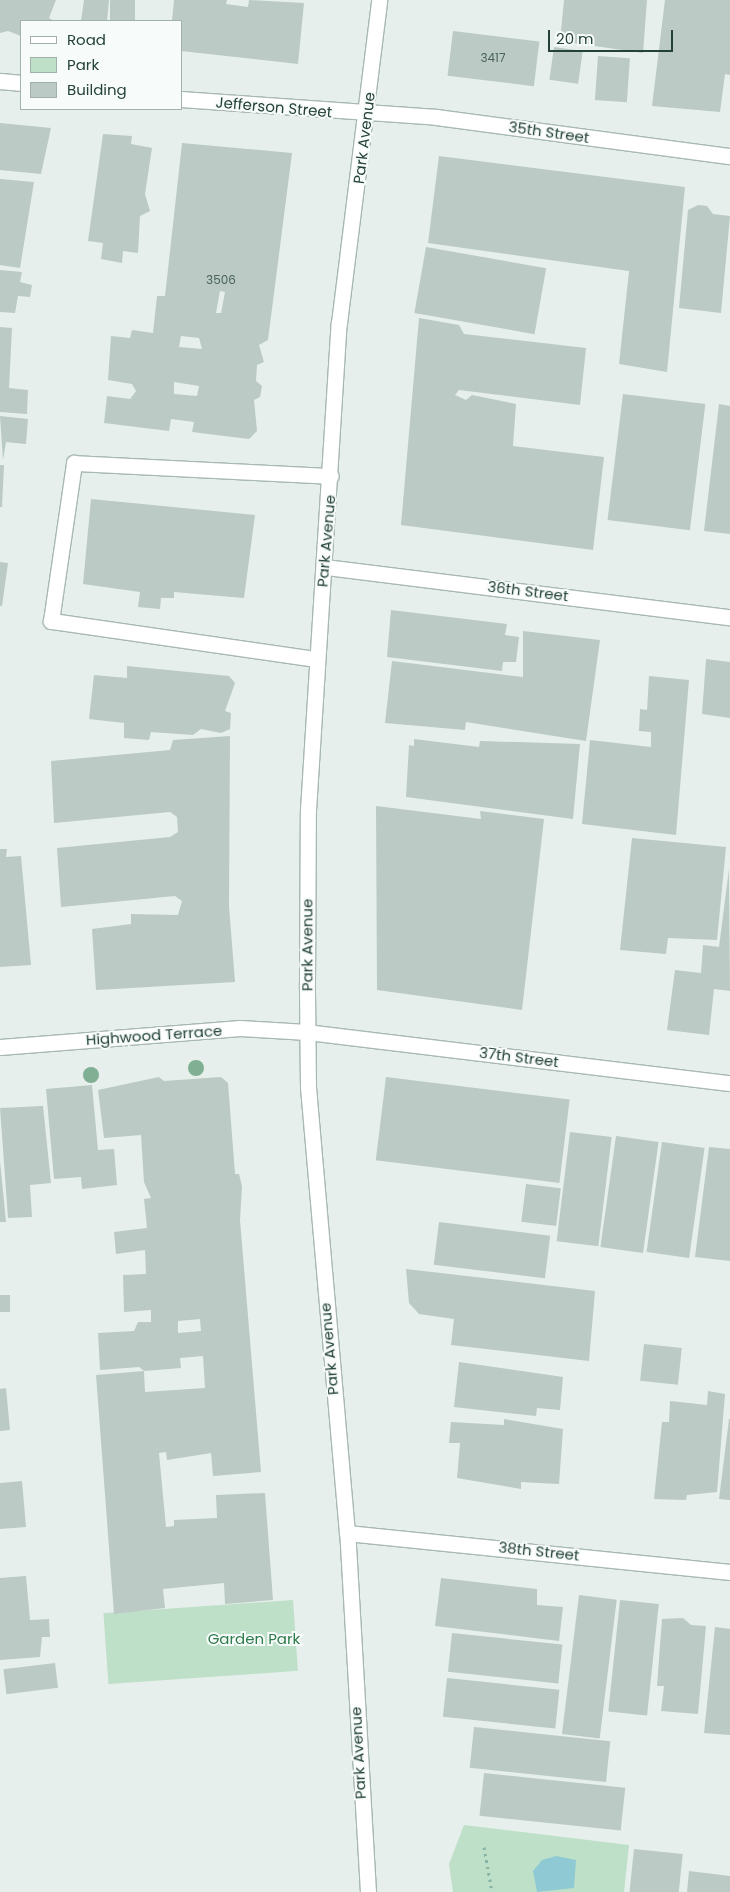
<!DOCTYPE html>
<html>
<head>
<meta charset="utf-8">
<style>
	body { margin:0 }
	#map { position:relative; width:730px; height:1892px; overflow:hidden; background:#e6efeb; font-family:Poppins,sans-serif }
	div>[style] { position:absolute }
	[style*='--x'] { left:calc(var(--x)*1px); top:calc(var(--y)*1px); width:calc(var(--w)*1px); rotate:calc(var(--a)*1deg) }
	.green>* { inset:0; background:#bfe0c8; transform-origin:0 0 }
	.water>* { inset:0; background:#8ec9d4 }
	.building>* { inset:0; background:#bbcac4; transform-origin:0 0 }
	.path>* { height:3px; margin-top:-1.5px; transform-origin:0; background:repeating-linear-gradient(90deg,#86b3a5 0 2.5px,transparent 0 6.5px) }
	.roads { filter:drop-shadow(1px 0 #a8b8b2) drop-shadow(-1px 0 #a8b8b2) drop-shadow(0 1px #a8b8b2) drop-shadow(0 -1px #a8b8b2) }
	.lane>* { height:15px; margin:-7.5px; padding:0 7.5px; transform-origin:7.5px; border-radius:7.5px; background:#fff }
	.street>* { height:15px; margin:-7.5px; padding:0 7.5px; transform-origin:7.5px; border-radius:7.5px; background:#fff }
	.secondary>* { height:15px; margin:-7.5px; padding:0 7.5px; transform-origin:7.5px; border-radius:7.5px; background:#fff }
	.trees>* { width:16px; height:16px; margin:-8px; border-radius:50%; background:#80af93 }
	span { translate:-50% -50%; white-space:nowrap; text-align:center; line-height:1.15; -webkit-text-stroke:4px #f7fbf9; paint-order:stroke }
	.number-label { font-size:12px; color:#4a645c }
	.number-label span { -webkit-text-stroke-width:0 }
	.street-label { font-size:15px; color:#24423a }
	.park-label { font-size:15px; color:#2d7a4b }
	.legend { position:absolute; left:20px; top:20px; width:162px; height:90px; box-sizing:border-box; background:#f7fbf9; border:1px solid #a3b1ad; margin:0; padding:6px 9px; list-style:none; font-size:15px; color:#24423a }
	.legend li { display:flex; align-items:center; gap:10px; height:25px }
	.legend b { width:25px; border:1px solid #a3b1ad }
	.scale { position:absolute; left:548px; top:30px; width:125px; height:22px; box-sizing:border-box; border:2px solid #24423a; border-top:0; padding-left:6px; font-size:15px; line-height:18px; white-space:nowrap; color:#24423a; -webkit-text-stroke:4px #f7fbf9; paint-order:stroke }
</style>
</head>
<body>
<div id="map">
	<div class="green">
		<i style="left:293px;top:1600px;width:71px;height:190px;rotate:86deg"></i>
		<i style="clip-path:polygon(464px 1825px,629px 1845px,624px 1892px,453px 1892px,449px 1864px)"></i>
	</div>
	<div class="water">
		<i style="clip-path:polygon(556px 1856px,576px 1860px,574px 1888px,537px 1892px,533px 1871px,542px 1860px)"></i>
	</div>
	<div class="building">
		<i style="clip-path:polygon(0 0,56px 0,49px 18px,54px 21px,21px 21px,21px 36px,8px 31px,0 33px)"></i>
		<i style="clip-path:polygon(84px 0,109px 0,107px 21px,81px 21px)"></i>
		<i style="left:110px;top:0;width:25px;height:21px"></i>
		<i style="clip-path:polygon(174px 0,227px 0,226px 4px,248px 7px,249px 0,304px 3px,298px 64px,181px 51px,181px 21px,172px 21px)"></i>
		<i style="clip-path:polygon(564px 0,647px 0,643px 53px,560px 41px)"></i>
		<i style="clip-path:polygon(665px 0,730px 0,730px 75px,725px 74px,720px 112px,652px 106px)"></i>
		<i style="left:453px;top:31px;width:87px;height:45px;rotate:7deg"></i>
		<i style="left:554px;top:47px;width:29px;height:33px;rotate:8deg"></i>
		<i style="left:598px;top:56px;width:32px;height:44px;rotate:4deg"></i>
		<i style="clip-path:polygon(0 123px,51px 128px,41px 174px,0 170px)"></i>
		<i style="clip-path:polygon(103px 134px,132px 136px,131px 144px,152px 148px,145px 194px,150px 211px,140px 216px,138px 253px,123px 251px,122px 263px,101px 259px,103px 243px,88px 241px)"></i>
		<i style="clip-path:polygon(evenodd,182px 143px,292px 153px,268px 340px,259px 345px,264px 362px,257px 365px,256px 381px,262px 386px,260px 397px,254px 400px,257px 431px,249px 439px,192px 432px,194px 422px,171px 419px,169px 431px,104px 423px,107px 396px,130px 399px,136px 391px,132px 384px,108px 380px,111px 336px,130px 338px,132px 330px,153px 333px,157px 296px,165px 296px,182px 143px,220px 291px,225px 292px,221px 313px,216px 313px,220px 291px,182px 143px,181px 336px,199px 338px,202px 349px,179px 347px,181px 336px,182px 143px,174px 382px,199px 386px,197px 396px,174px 394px,174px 382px)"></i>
		<i style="clip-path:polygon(439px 156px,685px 187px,667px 372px,619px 364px,629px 271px,428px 243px)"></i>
		<i style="clip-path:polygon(0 179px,34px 182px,20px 268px,0 265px)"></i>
		<i style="clip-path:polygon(698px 205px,707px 206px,713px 214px,730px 216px,721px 313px,679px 308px,688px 210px)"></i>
		<i style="left:426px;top:247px;width:122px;height:67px;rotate:10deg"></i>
		<i style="clip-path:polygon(0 270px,22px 272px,20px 282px,32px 285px,30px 297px,18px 296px,15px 313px,0 312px)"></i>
		<i style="clip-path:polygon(419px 318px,459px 325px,464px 334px,586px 348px,580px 405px,459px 390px,455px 395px,466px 400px,472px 395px,516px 404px,513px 446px,604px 457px,593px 550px,401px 525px)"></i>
		<i style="clip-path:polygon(0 327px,12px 328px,9px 388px,28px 390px,27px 414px,0 412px)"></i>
		<i style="left:623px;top:394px;width:83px;height:127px;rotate:7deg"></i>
		<i style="clip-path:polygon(719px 404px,730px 406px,730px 534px,704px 531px)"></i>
		<i style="clip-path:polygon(0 416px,28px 419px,26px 444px,6px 442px,3px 460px)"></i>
		<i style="clip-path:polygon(0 465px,4px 465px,2px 507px,0 507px)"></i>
		<i style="clip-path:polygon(91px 499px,255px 515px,244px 598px,174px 592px,174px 598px,161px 598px,160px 609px,138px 607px,140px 592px,83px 584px)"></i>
		<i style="clip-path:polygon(0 562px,8px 563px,2px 606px,0 606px)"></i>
		<i style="clip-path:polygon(391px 610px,507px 624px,505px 635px,519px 637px,516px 662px,503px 662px,502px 671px,387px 657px)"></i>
		<i style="clip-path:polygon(523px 631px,600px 640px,586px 741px,466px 722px,465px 730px,385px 723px,392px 661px,523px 677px)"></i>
		<i style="clip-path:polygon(706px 659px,730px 662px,730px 718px,702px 714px)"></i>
		<i style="clip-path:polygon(127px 666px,229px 676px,235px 683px,225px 711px,231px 713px,230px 729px,221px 733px,201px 729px,193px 735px,151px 732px,149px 740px,124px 738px,124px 723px,89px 719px,94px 675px,127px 678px)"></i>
		<i style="clip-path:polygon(649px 676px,689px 680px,676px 835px,582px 824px,590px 740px,651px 747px,651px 732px,639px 731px,640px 709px,647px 710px)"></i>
		<i style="clip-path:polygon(230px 736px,229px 906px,235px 982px,96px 990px,92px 929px,131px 924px,131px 914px,178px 915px,182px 901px,175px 896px,61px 907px,57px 848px,170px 837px,178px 832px,177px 817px,170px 812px,54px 823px,51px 761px,170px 750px,173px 740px)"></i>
		<i style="clip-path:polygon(414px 739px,479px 747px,480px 741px,580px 744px,573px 819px,406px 797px,409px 745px,414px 746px)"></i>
		<i style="clip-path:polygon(376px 806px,481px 819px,480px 811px,544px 819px,522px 1010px,377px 990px)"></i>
		<i style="clip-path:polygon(632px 838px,726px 847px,717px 940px,668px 938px,666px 954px,620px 950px)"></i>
		<i style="clip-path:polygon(0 849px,7px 849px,6px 857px,21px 856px,31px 965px,0 967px)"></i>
		<i style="clip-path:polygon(729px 869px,730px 991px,714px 989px,709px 1035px,667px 1030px,675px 970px,701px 973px,703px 945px,719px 947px)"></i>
		<i style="clip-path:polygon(evenodd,159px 1077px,164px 1081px,221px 1077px,228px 1083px,235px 1174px,239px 1174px,242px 1186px,240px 1220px,261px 1472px,213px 1476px,211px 1453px,167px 1460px,166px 1452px,159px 1453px,166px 1527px,174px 1526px,174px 1520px,217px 1518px,216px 1495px,265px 1493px,273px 1600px,225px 1604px,224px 1583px,163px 1589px,165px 1608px,114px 1614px,96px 1375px,144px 1371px,139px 1367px,100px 1370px,98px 1333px,134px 1331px,138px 1322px,151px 1322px,151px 1310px,124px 1312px,123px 1275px,146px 1274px,145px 1250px,116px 1254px,114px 1232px,147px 1228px,144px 1199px,151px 1198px,144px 1182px,141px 1135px,104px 1138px,98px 1090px,159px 1077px,200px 1319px,201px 1331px,178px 1333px,178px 1321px,200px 1319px,159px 1077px,203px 1356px,205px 1388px,145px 1392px,144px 1371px,181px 1368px,180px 1358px,203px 1356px)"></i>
		<i style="left:386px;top:1077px;width:185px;height:84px;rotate:7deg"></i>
		<i style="clip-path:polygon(92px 1085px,98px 1150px,114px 1149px,117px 1185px,82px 1189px,81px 1177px,54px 1179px,46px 1089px)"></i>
		<i style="clip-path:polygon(43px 1106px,51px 1183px,30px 1185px,32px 1217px,8px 1218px,0 1108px)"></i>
		<i style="left:570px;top:1132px;width:42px;height:110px;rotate:7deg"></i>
		<i style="left:616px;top:1136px;width:43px;height:112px;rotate:8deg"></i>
		<i style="left:662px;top:1142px;width:43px;height:111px;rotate:8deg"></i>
		<i style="clip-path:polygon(709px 1147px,730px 1149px,730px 1261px,695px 1257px)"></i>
		<i style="clip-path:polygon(0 1161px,6px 1222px,0 1222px)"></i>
		<i style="left:526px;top:1184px;width:35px;height:38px;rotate:7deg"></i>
		<i style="left:439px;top:1222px;width:112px;height:43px;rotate:7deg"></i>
		<i style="clip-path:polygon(406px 1269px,595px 1291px,589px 1361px,451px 1345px,454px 1319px,419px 1314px,409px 1303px)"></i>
		<i style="left:0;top:1295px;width:10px;height:17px"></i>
		<i style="left:644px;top:1344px;width:38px;height:37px;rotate:6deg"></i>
		<i style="clip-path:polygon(459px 1362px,563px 1377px,560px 1410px,537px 1408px,536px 1416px,454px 1407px)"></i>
		<i style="clip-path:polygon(6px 1388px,10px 1430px,0 1431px,0 1389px)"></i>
		<i style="clip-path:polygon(708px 1391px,725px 1394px,717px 1492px,687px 1495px,686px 1500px,654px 1499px,662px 1422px,669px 1422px,670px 1401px,707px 1405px)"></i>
		<i style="clip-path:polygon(504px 1419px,563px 1429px,559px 1484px,521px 1482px,521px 1489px,457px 1478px,460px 1443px,449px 1443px,451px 1422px,504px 1425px)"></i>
		<i style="clip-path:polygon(729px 1419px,730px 1419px,730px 1500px,719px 1499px)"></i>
		<i style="clip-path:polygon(22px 1481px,26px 1527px,0 1529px,0 1483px)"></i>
		<i style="clip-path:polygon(26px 1576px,30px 1620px,49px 1619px,50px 1637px,42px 1637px,40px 1657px,0 1660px,0 1578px)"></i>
		<i style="clip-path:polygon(441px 1578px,537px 1589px,537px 1605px,563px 1607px,559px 1641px,435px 1626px)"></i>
		<i style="left:579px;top:1595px;width:38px;height:140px;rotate:7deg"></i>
		<i style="left:620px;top:1600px;width:39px;height:112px;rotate:6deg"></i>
		<i style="clip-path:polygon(683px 1618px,691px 1625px,706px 1626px,698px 1714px,661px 1711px,664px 1686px,657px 1686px,662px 1619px)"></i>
		<i style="clip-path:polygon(715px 1627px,730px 1629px,730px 1735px,704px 1733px)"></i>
		<i style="left:452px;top:1633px;width:111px;height:39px;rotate:6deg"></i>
		<i style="left:55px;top:1663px;width:25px;height:52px;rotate:83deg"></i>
		<i style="left:447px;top:1678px;width:113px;height:39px;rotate:6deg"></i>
		<i style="left:474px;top:1727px;width:137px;height:41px;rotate:6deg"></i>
		<i style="left:484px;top:1773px;width:142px;height:43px;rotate:6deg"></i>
		<i style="left:634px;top:1849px;width:49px;height:43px;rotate:6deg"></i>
		<i style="clip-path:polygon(689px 1871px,730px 1876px,730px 1892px,687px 1892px)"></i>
	</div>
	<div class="path">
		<i style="--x:484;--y:1847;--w:46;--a:79.9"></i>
	</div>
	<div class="roads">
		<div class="lane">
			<i style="--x:316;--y:659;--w:268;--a:-171.8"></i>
			<i style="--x:51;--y:621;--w:160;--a:-81.7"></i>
			<i style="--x:74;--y:463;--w:257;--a:2.9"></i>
		</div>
		<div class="street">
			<i style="--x:0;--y:81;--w:21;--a:5"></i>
			<i style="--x:181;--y:99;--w:256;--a:4"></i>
			<i style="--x:436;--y:117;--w:297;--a:7.6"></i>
			<i style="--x:326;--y:567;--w:407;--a:7.1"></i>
		</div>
		<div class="secondary">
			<i style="--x:0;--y:1047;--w:241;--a:-4.5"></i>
			<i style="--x:240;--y:1028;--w:67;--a:3.4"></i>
			<i style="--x:307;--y:1032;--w:426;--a:6.9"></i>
			<i style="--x:347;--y:1533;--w:385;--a:5.8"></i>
			<i style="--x:368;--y:1892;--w:360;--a:-93.3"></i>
			<i style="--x:347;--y:1533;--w:448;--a:-95"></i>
			<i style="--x:308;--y:1087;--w:104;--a:-90.6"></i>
			<i style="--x:307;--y:983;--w:173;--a:-89.7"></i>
			<i style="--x:308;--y:810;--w:488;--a:-86.4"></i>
			<i style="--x:339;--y:323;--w:325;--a:-82.9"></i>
		</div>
	</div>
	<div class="trees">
		<i style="left:196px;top:1068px"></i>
		<i style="left:91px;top:1075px"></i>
	</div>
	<div class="number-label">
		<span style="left:493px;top:58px">3417</span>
		<span style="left:221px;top:280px">3506</span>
	</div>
	<div class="street-label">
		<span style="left:274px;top:107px;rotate:5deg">Jefferson Street</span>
		<span style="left:549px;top:132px;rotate:8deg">35th Street</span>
		<span style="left:364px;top:138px;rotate:-83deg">Park Avenue</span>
		<span style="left:326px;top:541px;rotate:-85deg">Park Avenue</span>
		<span style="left:528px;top:591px;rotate:7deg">36th Street</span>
		<span style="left:307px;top:945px;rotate:-90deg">Park Avenue</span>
		<span style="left:154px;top:1035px;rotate:-4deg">Highwood Terrace</span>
		<span style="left:519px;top:1057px;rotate:7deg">37th Street</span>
		<span style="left:329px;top:1349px;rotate:-95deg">Park Avenue</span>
		<span style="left:539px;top:1551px;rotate:6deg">38th Street</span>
		<span style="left:358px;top:1753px;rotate:-93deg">Park Avenue</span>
	</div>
	<div class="park-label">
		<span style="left:254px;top:1639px">Garden Park</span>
	</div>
	<ul class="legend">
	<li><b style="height:6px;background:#fff"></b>Road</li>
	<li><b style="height:14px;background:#bfe0c8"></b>Park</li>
	<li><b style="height:14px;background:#bbcac4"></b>Building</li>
	</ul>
	<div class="scale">20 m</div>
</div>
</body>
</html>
